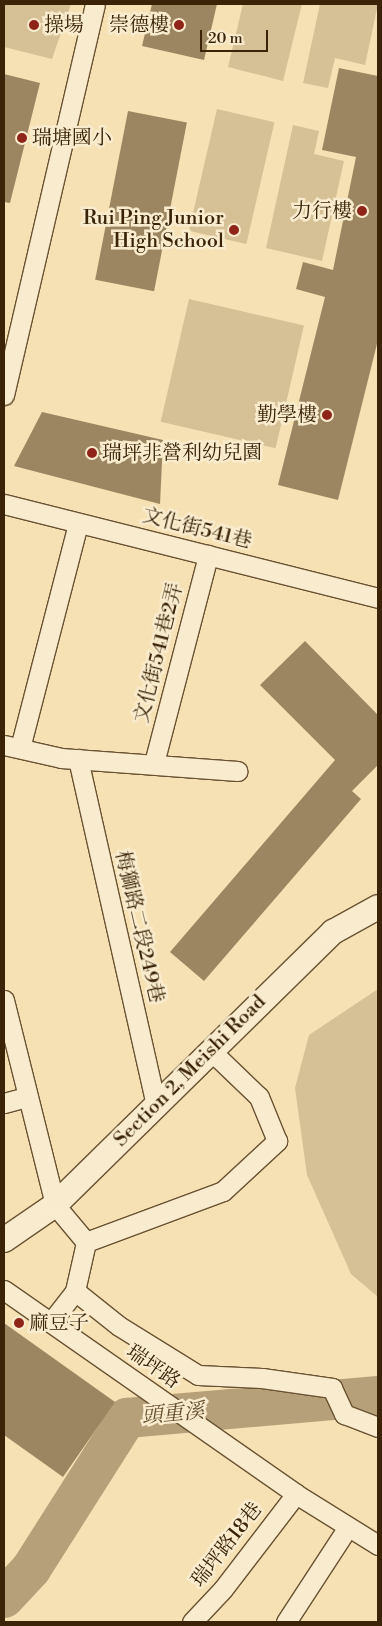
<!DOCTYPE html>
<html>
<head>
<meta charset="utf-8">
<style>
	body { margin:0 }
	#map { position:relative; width:382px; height:1626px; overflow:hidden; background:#f6e1b4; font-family:"Libre Bodoni","Noto Serif TC",serif }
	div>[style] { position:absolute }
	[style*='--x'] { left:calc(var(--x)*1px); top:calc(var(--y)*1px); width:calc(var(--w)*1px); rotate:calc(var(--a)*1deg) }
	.green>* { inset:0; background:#d6c197; transform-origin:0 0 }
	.river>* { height:40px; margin:-20px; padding:0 20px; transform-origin:20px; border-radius:20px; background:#b6a079 }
	.building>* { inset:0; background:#9c8661; transform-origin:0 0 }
	.roads { filter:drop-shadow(1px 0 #695232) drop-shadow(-1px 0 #695232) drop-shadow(0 1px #695232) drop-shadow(0 -1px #695232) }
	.minor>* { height:19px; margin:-9.5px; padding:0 9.5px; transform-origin:9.5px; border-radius:9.5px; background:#f9ecce }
	.tertiary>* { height:24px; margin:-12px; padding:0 12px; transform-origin:12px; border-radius:12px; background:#f9ecce }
	.dots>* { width:14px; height:14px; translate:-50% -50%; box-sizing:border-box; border:2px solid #f9ecce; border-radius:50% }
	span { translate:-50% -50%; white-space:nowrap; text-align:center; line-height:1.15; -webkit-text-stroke:5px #f9ecce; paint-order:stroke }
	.poi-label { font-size:20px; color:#3a2307 }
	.left { translate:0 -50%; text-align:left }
	.right { translate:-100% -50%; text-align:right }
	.street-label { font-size:20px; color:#3a2307 }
	.water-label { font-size:21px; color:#654f2f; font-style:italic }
	.frame { position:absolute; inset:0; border:5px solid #3a2307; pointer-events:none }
	.scale { position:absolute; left:200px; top:30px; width:68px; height:22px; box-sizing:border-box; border:2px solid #3a2307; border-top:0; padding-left:6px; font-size:15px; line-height:18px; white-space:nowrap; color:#3a2307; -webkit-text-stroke:4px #f9ecce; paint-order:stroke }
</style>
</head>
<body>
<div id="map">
	<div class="green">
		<i style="clip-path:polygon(4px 4px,71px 4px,52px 59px,4px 47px)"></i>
		<i style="clip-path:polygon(243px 4px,302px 4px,283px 81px,228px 67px)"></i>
		<i style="clip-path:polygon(320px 4px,378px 4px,365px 65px,335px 58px,328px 88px,303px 83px)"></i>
		<i style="left:217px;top:109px;width:59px;height:125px;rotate:13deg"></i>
		<i style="clip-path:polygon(293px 125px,319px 131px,314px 154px,344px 161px,322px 261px,266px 248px)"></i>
		<i style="left:189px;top:299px;width:118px;height:126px;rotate:13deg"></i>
		<i style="clip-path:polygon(378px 989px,378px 1297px,351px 1274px,307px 1175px,295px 1088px,309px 1035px)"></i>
	</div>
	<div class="river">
		<i style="--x:4;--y:1598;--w:40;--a:-47"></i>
		<i style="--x:31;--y:1569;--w:179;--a:-57.6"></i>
		<i style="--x:127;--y:1418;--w:252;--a:-5"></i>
	</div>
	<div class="building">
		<i style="clip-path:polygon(152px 4px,217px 4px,204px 60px,142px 46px)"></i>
		<i style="clip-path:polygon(339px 68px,378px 76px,378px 340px,338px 500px,278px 485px,325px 297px,296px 289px,303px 262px,333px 270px,356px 157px,322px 150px)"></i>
		<i style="clip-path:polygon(4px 74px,40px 83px,10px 203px,4px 202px)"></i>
		<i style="left:128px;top:111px;width:60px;height:172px;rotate:11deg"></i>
		<i style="clip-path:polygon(42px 412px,163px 440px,160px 504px,14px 466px)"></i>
		<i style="clip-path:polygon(305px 641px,378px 715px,378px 765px,352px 791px,361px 799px,204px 981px,170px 952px,335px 760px,260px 685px)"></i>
		<i style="clip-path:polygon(4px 1323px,115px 1402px,63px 1477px,4px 1435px)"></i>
	</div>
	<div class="roads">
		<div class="minor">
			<i style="--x:4;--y:395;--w:401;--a:-76.9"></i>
			<i style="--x:4;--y:504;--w:386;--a:14.1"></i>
			<i style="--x:4;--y:745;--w:58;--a:12.8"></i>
			<i style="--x:61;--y:758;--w:177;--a:4.2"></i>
			<i style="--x:20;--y:748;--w:232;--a:-75.5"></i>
			<i style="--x:78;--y:759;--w:354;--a:77.3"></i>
			<i style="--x:154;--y:763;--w:215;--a:-75.4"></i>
			<i style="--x:4;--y:1000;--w:211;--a:76"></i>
			<i style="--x:55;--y:1205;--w:48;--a:50"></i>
			<i style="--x:86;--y:1242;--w:146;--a:-20.4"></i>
			<i style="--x:223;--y:1191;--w:74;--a:-42.8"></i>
			<i style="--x:277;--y:1141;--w:48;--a:-112.2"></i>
			<i style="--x:259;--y:1097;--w:68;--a:-136.2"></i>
			<i style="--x:4;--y:1103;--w:24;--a:-15"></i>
			<i style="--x:4;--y:1290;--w:356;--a:34.9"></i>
			<i style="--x:296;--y:1494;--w:97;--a:31.9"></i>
			<i style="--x:75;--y:1291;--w:56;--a:38.5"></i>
			<i style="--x:119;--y:1326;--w:93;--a:31.8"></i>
			<i style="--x:198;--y:1375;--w:64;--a:2.7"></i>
			<i style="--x:262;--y:1378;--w:71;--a:8.1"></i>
			<i style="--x:332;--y:1388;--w:29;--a:65"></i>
			<i style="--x:344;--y:1414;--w:36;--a:21"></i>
			<i style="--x:51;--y:1322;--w:39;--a:-52"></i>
			<i style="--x:75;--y:1291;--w:50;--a:-77.3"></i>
			<i style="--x:192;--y:1622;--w:45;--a:-46.8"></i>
			<i style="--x:223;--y:1589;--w:120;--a:-52.5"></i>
			<i style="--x:286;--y:1622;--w:113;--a:-56.9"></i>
		</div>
		<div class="tertiary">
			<i style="--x:4;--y:1240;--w:62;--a:-34.5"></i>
			<i style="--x:55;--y:1205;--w:390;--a:-44.5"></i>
			<i style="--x:333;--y:932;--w:51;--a:-29.1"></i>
		</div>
	</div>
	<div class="dots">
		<i style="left:34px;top:25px;background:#8f2418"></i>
		<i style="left:179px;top:25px;background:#8f2418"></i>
		<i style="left:22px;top:138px;background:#8f2418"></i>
		<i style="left:362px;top:211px;background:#8f2418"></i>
		<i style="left:234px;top:230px;background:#8f2418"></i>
		<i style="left:327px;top:415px;background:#8f2418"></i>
		<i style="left:92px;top:453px;background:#8f2418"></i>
		<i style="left:19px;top:1323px;background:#8f2418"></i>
	</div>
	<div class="poi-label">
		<span class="left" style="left:44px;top:25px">操場</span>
		<span class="right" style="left:169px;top:25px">崇德樓</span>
		<span class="left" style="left:32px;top:138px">瑞塘國小</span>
		<span class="right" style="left:352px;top:211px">力行樓</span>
		<span class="right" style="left:224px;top:230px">Rui Ping Junior<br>High School</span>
		<span class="right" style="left:317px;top:415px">勤學樓</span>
		<span class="left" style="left:102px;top:453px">瑞坪非營利幼兒園</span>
		<span class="left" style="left:29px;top:1323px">麻豆子</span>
	</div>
	<div class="street-label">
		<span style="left:197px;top:529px;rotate:14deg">文化街541巷</span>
		<span style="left:159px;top:653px;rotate:-76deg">文化街541巷2弄</span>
		<span style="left:139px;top:927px;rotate:77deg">梅獅路二段249巷</span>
		<span style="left:190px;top:1071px;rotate:-45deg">Section 2, Meishi Road</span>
		<span style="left:153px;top:1367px;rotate:35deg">瑞坪路</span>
		<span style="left:227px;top:1545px;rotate:-52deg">瑞坪路18巷</span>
	</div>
	<div class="water-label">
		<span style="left:173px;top:1414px;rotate:-5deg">頭重溪</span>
	</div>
	<div class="frame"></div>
	<div class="scale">20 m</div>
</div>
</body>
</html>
